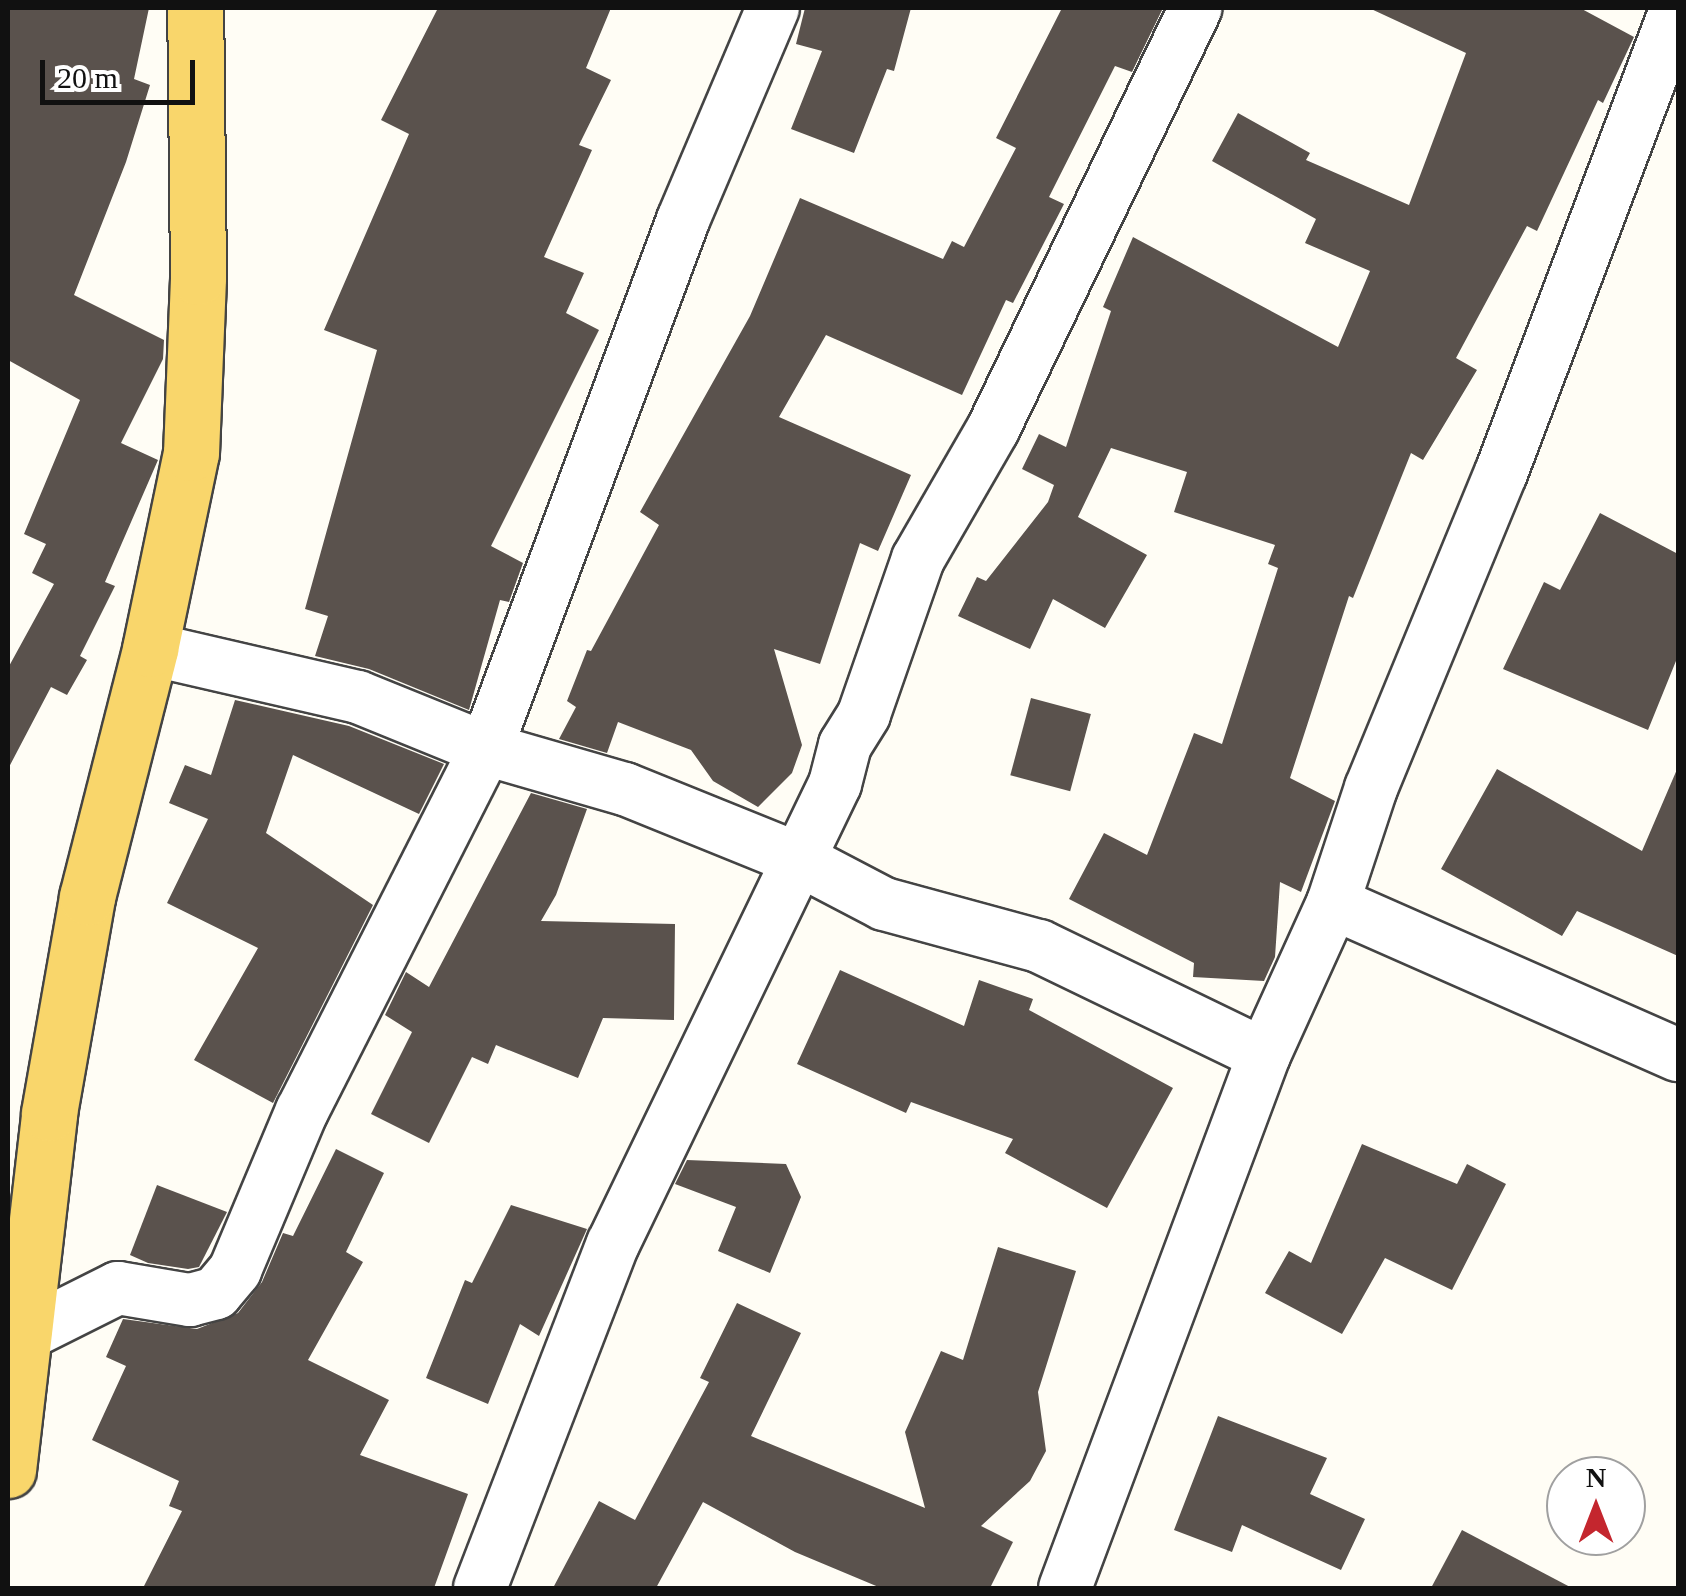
<!DOCTYPE html>
<html>
<head>
<meta charset="utf-8">
<style>
	body { margin:0 }
	#map { position:relative; width:1686px; height:1596px; overflow:hidden; background:#fffdf5; font-family:Georgia,serif }
	div>[style] { position:absolute }
	[style*='--x'] { left:calc(var(--x)*1px); top:calc(var(--y)*1px); width:calc(var(--w)*1px); rotate:calc(var(--a)*1deg) }
	.building>* { inset:0; background:#5a524d; transform-origin:0 0 }
	.roads { filter:drop-shadow(2px 0 #444) drop-shadow(-2px 0 #444) drop-shadow(0 2px #444) drop-shadow(0 -2px #444) }
	.minor>* { height:52px; margin:-26px; padding:0 26px; transform-origin:26px; border-radius:26px; background:#fff }
	.major>* { height:55px; margin:-27.5px; padding:0 27.5px; transform-origin:27.5px; border-radius:27.5px; background:#f9d66b }
	span { translate:-50% -50%; white-space:nowrap; text-align:center; line-height:1.15; -webkit-text-stroke:10px #fff; paint-order:stroke }
	.frame { position:absolute; inset:0; border:10px solid #111; pointer-events:none }
	.north { position:absolute; left:1546px; top:1456px; width:100px; height:100px; box-sizing:border-box; background:#fff; border:2px solid #a0a0a0; border-radius:50%; rotate:0deg; font-size:28px; font-weight:700; line-height:40px; text-align:center; color:#111 }
	.north::after { content:''; display:block; margin:auto; width:35px; height:45px; background:#c4262e; clip-path:polygon(50% 0,100% 100%,50% 72%,0 100%) }
	.scale { position:absolute; left:40px; top:60px; width:155px; height:45px; box-sizing:border-box; border:5px solid #111; border-top:0; padding-left:12px; font-size:30px; line-height:35px; white-space:nowrap; color:#111; -webkit-text-stroke:8px #fff; paint-order:stroke }
</style>
</head>
<body>
<div id="map">
	<div class="building">
		<i style="clip-path:polygon(8px 8px,149px 8px,134px 79px,150px 85px,126px 162px,74px 295px,164px 340px,163px 359px,121px 443px,158px 460px,105px 582px,115px 586px,80px 656px,87px 660px,67px 695px,51px 687px,8px 769px,8px 668px,54px 584px,32px 573px,46px 544px,24px 534px,80px 400px,8px 360px)"></i>
		<i style="clip-path:polygon(438px 8px,611px 8px,586px 68px,611px 80px,579px 145px,592px 150px,544px 257px,584px 273px,566px 313px,599px 330px,491px 546px,523px 563px,509px 602px,500px 600px,469px 710px,369px 669px,315px 656px,328px 616px,305px 609px,377px 350px,324px 330px,409px 134px,381px 120px)"></i>
		<i style="clip-path:polygon(805px 8px,911px 8px,894px 71px,887px 69px,854px 153px,791px 129px,822px 51px,796px 44px)"></i>
		<i style="clip-path:polygon(1062px 8px,1163px 8px,1132px 72px,1115px 66px,1049px 197px,1064px 204px,1013px 303px,1006px 300px,962px 395px,826px 335px,779px 417px,911px 475px,878px 551px,860px 543px,820px 664px,774px 649px,802px 745px,792px 773px,758px 807px,713px 781px,691px 750px,618px 722px,607px 753px,559px 739px,576px 707px,567px 701px,587px 650px,591px 651px,659px 525px,640px 512px,750px 316px,800px 198px,943px 259px,952px 241px,964px 247px,1016px 148px,996px 138px)"></i>
		<i style="clip-path:polygon(1369px 8px,1580px 8px,1634px 37px,1603px 103px,1598px 100px,1537px 231px,1527px 226px,1456px 358px,1477px 370px,1423px 460px,1411px 453px,1353px 598px,1349px 596px,1290px 778px,1335px 801px,1301px 892px,1280px 882px,1275px 957px,1264px 981px,1193px 977px,1194px 963px,1069px 899px,1104px 833px,1147px 855px,1194px 733px,1222px 744px,1278px 568px,1268px 564px,1275px 545px,1174px 512px,1187px 472px,1111px 448px,1078px 517px,1147px 555px,1105px 628px,1053px 599px,1030px 649px,958px 616px,977px 577px,986px 581px,1048px 502px,1054px 485px,1022px 469px,1039px 434px,1066px 447px,1111px 311px,1103px 307px,1133px 237px,1338px 347px,1370px 271px,1305px 243px,1316px 219px,1212px 161px,1238px 113px,1310px 153px,1306px 160px,1409px 205px,1466px 53px)"></i>
		<i style="clip-path:polygon(1600px 513px,1678px 554px,1678px 656px,1648px 730px,1503px 669px,1544px 582px,1560px 590px)"></i>
		<i style="left:1031px;top:698px;width:62px;height:80px;rotate:15deg"></i>
		<i style="clip-path:polygon(235px 700px,349px 726px,444px 764px,419px 814px,293px 755px,266px 833px,373px 905px,273px 1103px,194px 1060px,258px 948px,167px 903px,208px 819px,169px 803px,185px 765px,211px 775px)"></i>
		<i style="clip-path:polygon(1678px 767px,1678px 956px,1577px 911px,1562px 936px,1441px 869px,1497px 769px,1642px 851px)"></i>
		<i style="clip-path:polygon(531px 793px,587px 809px,556px 895px,541px 921px,675px 924px,674px 1020px,603px 1018px,578px 1078px,496px 1045px,488px 1064px,472px 1057px,429px 1143px,371px 1114px,412px 1032px,385px 1015px,406px 972px,429px 987px)"></i>
		<i style="clip-path:polygon(840px 970px,964px 1026px,979px 980px,1033px 999px,1029px 1010px,1173px 1088px,1107px 1208px,1005px 1153px,1013px 1139px,911px 1102px,906px 1113px,797px 1064px)"></i>
		<i style="clip-path:polygon(1362px 1144px,1457px 1184px,1467px 1164px,1506px 1184px,1452px 1290px,1385px 1258px,1342px 1334px,1265px 1293px,1289px 1251px,1311px 1263px)"></i>
		<i style="clip-path:polygon(336px 1149px,384px 1173px,346px 1252px,363px 1262px,308px 1360px,389px 1400px,360px 1455px,468px 1494px,434px 1588px,143px 1588px,182px 1511px,169px 1506px,179px 1481px,92px 1440px,126px 1366px,106px 1357px,123px 1319px,197px 1329px,238px 1313px,262px 1282px,283px 1233px,293px 1236px)"></i>
		<i style="clip-path:polygon(687px 1160px,786px 1164px,801px 1197px,770px 1273px,718px 1251px,736px 1207px,675px 1184px)"></i>
		<i style="clip-path:polygon(157px 1185px,227px 1212px,199px 1267px,188px 1269px,148px 1263px,130px 1255px)"></i>
		<i style="clip-path:polygon(511px 1205px,587px 1229px,539px 1336px,520px 1324px,488px 1404px,426px 1378px,465px 1280px,472px 1283px)"></i>
		<i style="clip-path:polygon(998px 1247px,1076px 1271px,1038px 1392px,1046px 1451px,1030px 1481px,981px 1526px,1013px 1542px,990px 1588px,881px 1588px,795px 1552px,703px 1502px,656px 1588px,553px 1588px,599px 1501px,635px 1520px,709px 1382px,700px 1378px,737px 1303px,801px 1333px,751px 1436px,925px 1508px,905px 1432px,941px 1351px,963px 1360px)"></i>
		<i style="clip-path:polygon(1218px 1416px,1327px 1458px,1310px 1494px,1365px 1519px,1341px 1570px,1242px 1525px,1232px 1552px,1174px 1530px)"></i>
		<i style="clip-path:polygon(1462px 1530px,1572px 1588px,1431px 1588px)"></i>
	</div>
	<div class="roads">
		<div class="minor">
			<i style="--x:150;--y:649;--w:213;--a:13"></i>
			<i style="--x:358;--y:697;--w:138;--a:22.1"></i>
			<i style="--x:486;--y:749;--w:145;--a:16.1"></i>
			<i style="--x:625;--y:789;--w:187;--a:22"></i>
			<i style="--x:798;--y:859;--w:97;--a:27.6"></i>
			<i style="--x:884;--y:904;--w:161;--a:15.2"></i>
			<i style="--x:1039;--y:946;--w:250;--a:25.8"></i>
			<i style="--x:1333;--y:903;--w:377;--a:23.8"></i>
			<i style="--x:24;--y:1335;--w:105;--a:-26.6"></i>
			<i style="--x:118;--y:1288;--w:73;--a:9.5"></i>
			<i style="--x:190;--y:1300;--w:27;--a:-15"></i>
			<i style="--x:216;--y:1293;--w:30;--a:-50"></i>
			<i style="--x:235;--y:1270;--w:173;--a:-67.2"></i>
			<i style="--x:302;--y:1111;--w:406;--a:-63.1"></i>
			<i style="--x:486;--y:749;--w:564;--a:-69.57"></i>
			<i style="--x:683;--y:220;--w:230;--a:-67"></i>
			<i style="--x:480;--y:1588;--w:369;--a:-68.9"></i>
			<i style="--x:613;--y:1244;--w:511;--a:-64.24"></i>
			<i style="--x:835;--y:784;--w:40;--a:-75.6"></i>
			<i style="--x:845;--y:745;--w:36;--a:-58"></i>
			<i style="--x:864;--y:714;--w:164;--a:-70.8"></i>
			<i style="--x:918;--y:559;--w:150;--a:-60"></i>
			<i style="--x:993;--y:429;--w:467;--a:-64.3"></i>
			<i style="--x:1065;--y:1588;--w:569;--a:-69.53"></i>
			<i style="--x:1264;--y:1055;--w:167;--a:-65.6"></i>
			<i style="--x:1333;--y:903;--w:121;--a:-71.7"></i>
			<i style="--x:1371;--y:788;--w:341;--a:-67.6"></i>
			<i style="--x:1501;--y:473;--w:497;--a:-69.3"></i>
		</div>
		<div class="major">
			<i style="--x:8;--y:1470;--w:359;--a:-83.4"></i>
			<i style="--x:49;--y:1113;--w:219;--a:-80"></i>
			<i style="--x:87;--y:897;--w:256;--a:-75.7"></i>
			<i style="--x:150;--y:649;--w:200;--a:-78.2"></i>
			<i style="--x:191;--y:453;--w:176;--a:-87.7"></i>
			<i style="--x:198;--y:277;--w:269;--a:-90.6"></i>
		</div>
	</div>
	<div class="frame"></div>
	<div class="north">N</div>
	<div class="scale">20 m</div>
</div>
</body>
</html>
